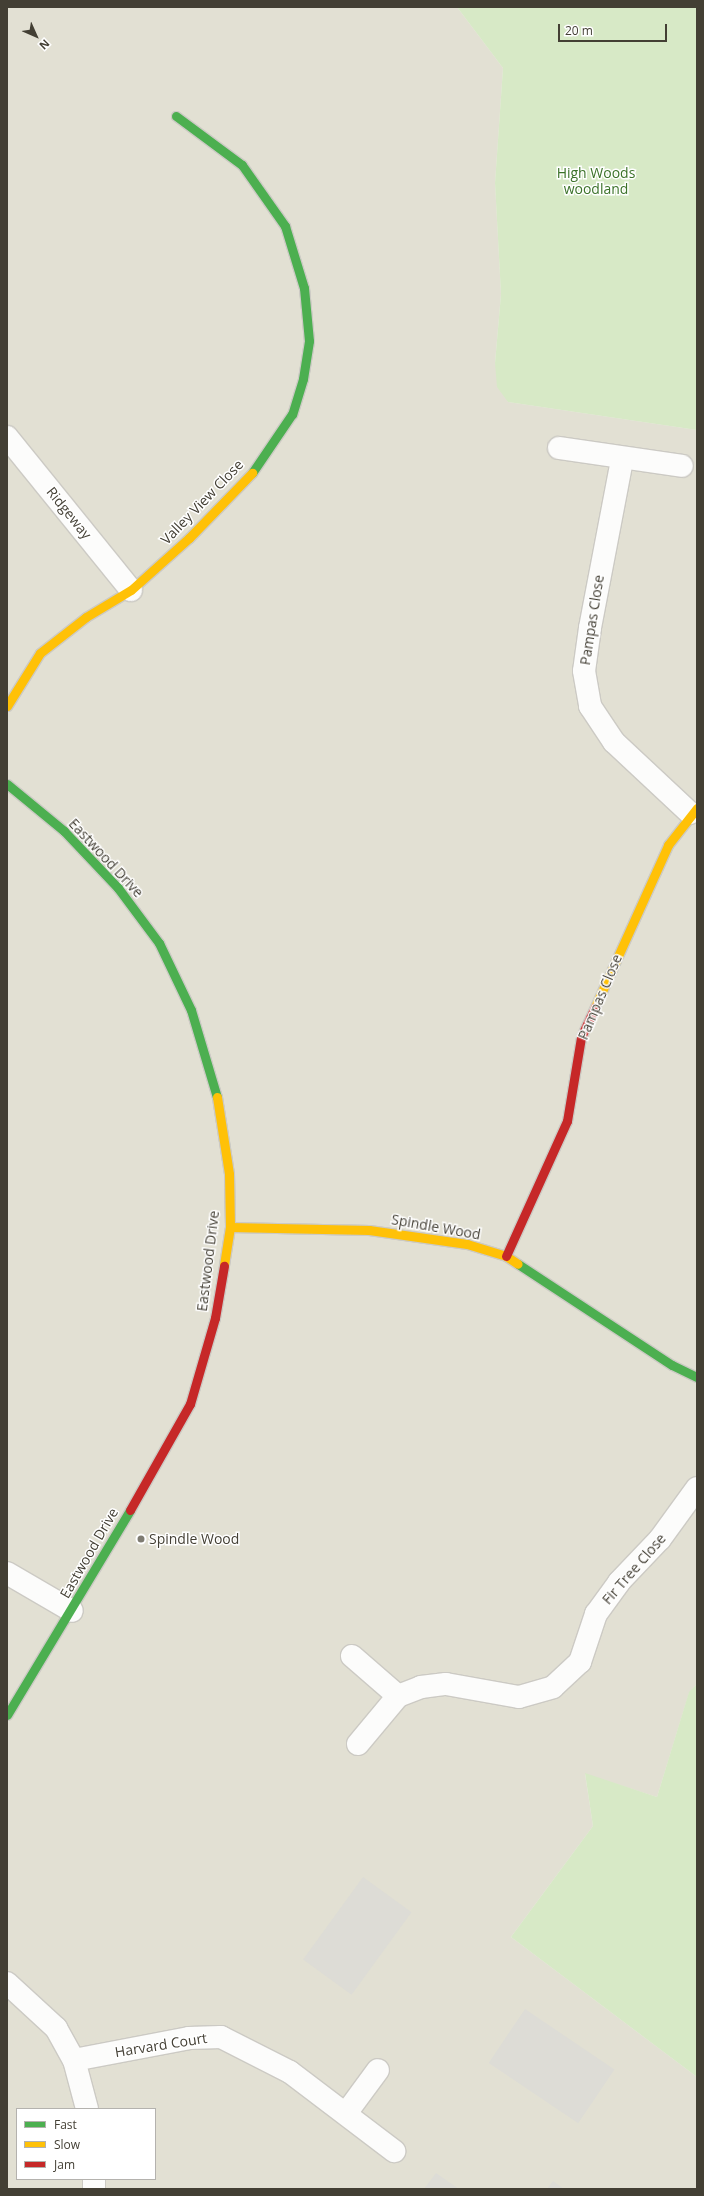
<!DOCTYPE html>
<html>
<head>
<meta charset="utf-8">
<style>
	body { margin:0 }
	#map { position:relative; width:704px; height:2196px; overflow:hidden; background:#eeede6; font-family:"Open Sans",sans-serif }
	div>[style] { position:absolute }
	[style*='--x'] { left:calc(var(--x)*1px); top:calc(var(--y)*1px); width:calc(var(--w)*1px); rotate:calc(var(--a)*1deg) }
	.residential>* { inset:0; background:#e2e0d3 }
	.green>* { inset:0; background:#d7e9c6 }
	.parking>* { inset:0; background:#dddcd6; transform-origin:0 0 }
	.roads { filter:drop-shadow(1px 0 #cccac4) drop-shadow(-1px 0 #cccac4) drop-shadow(0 1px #cccac4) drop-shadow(0 -1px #cccac4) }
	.street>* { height:22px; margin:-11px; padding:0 11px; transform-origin:11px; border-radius:11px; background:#fcfcfb }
	.fast>* { height:9px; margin:-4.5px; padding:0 4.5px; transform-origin:4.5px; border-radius:4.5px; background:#4caf50 }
	.slow>* { height:9px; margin:-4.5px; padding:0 4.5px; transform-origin:4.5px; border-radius:4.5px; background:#ffc107 }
	.jam>* { height:9px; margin:-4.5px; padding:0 4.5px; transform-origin:4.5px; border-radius:4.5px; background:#c62828 }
	.dots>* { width:11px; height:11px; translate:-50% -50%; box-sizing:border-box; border:2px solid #fff; border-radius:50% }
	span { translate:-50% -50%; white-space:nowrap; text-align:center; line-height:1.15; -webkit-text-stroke:3px #fff; paint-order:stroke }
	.park-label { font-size:14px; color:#3b7229 }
	.street-label { font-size:14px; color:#433f34 }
	.poi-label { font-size:14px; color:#433f34 }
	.left { translate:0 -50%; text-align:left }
	.frame { position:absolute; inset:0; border:8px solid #433f34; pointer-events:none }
	.legend { position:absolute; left:16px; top:2108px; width:140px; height:72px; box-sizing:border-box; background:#fff; border:1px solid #b4b2ae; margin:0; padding:5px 7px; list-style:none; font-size:12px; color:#433f34 }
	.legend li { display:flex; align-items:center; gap:8px; height:20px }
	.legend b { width:20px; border:1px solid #b4b2ae }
	.north { position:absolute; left:16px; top:16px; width:40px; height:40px; -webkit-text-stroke:3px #fff; paint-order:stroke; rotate:135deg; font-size:11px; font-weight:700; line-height:16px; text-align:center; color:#433f34 }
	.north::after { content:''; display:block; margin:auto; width:14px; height:18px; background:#433f34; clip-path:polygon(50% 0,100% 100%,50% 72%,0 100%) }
	.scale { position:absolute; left:558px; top:24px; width:109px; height:18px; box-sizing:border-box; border:2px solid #433f34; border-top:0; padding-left:5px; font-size:12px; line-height:14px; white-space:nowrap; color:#433f34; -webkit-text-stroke:3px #fff; paint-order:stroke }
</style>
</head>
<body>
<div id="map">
	<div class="residential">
		<i style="clip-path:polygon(evenodd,7px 7px,457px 7px,503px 68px,495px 183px,501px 294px,495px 363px,508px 402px,697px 430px,697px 1684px,689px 1693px,657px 1797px,585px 1774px,593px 1826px,511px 1937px,697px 2077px,697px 2189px,7px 2189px,7px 7px,17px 2109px,155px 2109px,155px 2179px,17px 2179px,17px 2109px)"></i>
	</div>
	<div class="green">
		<i style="clip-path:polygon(457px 7px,697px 7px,697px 430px,508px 402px,497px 387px,495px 363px,501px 294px,495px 183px,503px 68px)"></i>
		<i style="clip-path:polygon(697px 1684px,697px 2077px,511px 1937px,593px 1826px,585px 1773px,657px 1797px,689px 1692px)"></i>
	</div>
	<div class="parking">
		<i style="left:363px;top:1877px;width:60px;height:102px;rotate:36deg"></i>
		<i style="left:525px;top:2009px;width:108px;height:65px;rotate:34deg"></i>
		<i style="clip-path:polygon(436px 2173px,459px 2189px,424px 2189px)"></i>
		<i style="clip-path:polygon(553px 2181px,564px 2189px,547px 2189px)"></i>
	</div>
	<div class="roads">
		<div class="street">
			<i style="--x:7;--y:437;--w:197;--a:51"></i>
			<i style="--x:559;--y:448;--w:124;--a:8.3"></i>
			<i style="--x:622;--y:460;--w:171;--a:100.8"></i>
			<i style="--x:590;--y:628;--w:43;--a:97.9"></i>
			<i style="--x:584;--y:671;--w:36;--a:80"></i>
			<i style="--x:590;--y:706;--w:43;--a:56.3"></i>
			<i style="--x:614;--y:742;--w:104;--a:43.1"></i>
			<i style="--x:7;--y:1573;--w:75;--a:30.3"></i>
			<i style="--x:352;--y:1656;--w:61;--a:41"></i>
			<i style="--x:398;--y:1696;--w:25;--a:-21"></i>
			<i style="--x:421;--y:1687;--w:25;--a:-7"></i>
			<i style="--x:446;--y:1684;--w:74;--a:10.1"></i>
			<i style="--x:519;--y:1697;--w:35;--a:-16"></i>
			<i style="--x:553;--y:1687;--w:37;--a:-43"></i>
			<i style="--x:580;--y:1662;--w:51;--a:-71.6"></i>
			<i style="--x:596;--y:1614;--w:39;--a:-54"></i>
			<i style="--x:619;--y:1582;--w:59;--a:-46.4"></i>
			<i style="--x:660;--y:1539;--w:63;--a:-54"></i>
			<i style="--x:358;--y:1744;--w:62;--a:-50.2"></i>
			<i style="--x:7;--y:1983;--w:67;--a:42.6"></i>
			<i style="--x:56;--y:2028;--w:37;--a:61"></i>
			<i style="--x:74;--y:2060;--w:51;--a:75.1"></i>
			<i style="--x:74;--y:2060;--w:117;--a:-10.8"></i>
			<i style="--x:189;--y:2038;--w:32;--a:-2"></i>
			<i style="--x:221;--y:2037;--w:77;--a:26.9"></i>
			<i style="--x:290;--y:2072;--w:131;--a:37.2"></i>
			<i style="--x:347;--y:2112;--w:52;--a:-53.6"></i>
			<i style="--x:94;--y:2189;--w:10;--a:-90"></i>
		</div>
		<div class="fast">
			<i style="--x:176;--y:116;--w:82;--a:36.6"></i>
			<i style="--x:242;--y:165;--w:75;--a:54.8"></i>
			<i style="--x:285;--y:226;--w:65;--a:73"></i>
			<i style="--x:304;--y:288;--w:53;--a:84.6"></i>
			<i style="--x:309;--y:341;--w:38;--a:99"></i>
			<i style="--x:303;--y:379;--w:37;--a:107"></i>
			<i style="--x:292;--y:414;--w:71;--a:124.1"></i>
			<i style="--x:7;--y:784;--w:74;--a:39.5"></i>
			<i style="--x:64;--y:831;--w:79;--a:46.5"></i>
			<i style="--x:118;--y:888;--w:69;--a:53.3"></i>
			<i style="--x:159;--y:943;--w:74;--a:64.5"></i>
			<i style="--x:191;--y:1010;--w:91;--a:73.4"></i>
			<i style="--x:518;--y:1264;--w:184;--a:33.3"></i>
			<i style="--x:672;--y:1365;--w:28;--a:26"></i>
			<i style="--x:7;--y:1715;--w:239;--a:-59"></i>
		</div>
		<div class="slow">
			<i style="--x:7;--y:706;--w:62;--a:-58.1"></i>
			<i style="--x:40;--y:653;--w:58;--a:-38"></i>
			<i style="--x:86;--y:617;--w:52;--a:-31"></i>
			<i style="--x:131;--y:590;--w:78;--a:-41.9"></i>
			<i style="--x:189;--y:538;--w:91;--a:-45.9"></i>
			<i style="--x:595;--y:1007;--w:178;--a:-65.7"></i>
			<i style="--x:668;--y:845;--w:47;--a:-51.9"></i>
			<i style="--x:217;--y:1097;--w:78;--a:81.1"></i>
			<i style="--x:229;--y:1174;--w:53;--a:88.9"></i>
			<i style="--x:230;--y:1227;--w:39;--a:99"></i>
			<i style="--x:230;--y:1227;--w:139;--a:1.2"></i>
			<i style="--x:369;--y:1230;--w:99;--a:8.1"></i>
			<i style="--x:467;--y:1244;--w:41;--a:17.1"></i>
			<i style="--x:506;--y:1256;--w:14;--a:34"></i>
		</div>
		<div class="jam">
			<i style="--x:506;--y:1256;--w:148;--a:-65.7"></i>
			<i style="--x:567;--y:1121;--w:85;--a:-80.5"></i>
			<i style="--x:581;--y:1037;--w:33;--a:-65"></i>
			<i style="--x:130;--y:1510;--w:122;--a:-60.5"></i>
			<i style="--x:190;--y:1404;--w:90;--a:-73.8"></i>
			<i style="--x:215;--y:1318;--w:53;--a:-80.2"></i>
		</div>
	</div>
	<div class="dots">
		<i style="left:141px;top:1539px;background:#7f7c72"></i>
	</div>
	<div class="park-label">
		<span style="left:596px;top:181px">High Woods<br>woodland</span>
	</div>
	<div class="street-label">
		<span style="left:202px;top:502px;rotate:-46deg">Valley View Close</span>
		<span style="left:69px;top:513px;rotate:51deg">Ridgeway</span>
		<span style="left:592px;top:620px;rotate:-81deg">Pampas Close</span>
		<span style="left:106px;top:858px;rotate:47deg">Eastwood Drive</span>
		<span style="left:600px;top:997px;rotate:-67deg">Pampas Close</span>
		<span style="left:436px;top:1227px;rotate:10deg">Spindle Wood</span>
		<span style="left:208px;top:1261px;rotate:-83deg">Eastwood Drive</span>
		<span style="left:89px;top:1553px;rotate:-60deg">Eastwood Drive</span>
		<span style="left:634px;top:1569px;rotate:-49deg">Fir Tree Close</span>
		<span style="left:161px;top:2045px;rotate:-9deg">Harvard Court</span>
	</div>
	<div class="poi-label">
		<span class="left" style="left:149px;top:1539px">Spindle Wood</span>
	</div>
	<div class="frame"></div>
	<ul class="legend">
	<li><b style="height:5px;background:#4caf50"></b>Fast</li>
	<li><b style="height:5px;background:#ffc107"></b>Slow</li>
	<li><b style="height:5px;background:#c62828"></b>Jam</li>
	</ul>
	<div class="north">N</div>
	<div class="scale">20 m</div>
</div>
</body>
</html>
